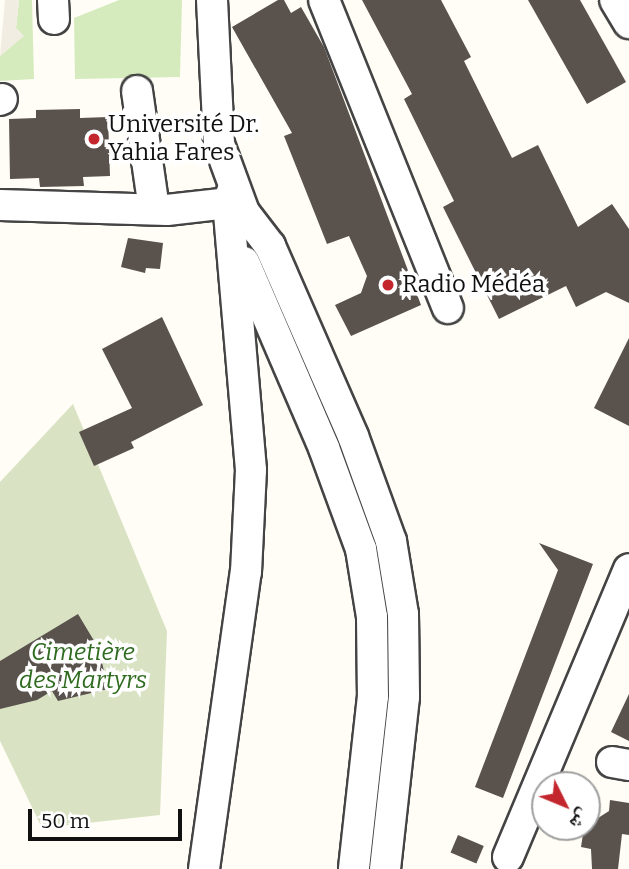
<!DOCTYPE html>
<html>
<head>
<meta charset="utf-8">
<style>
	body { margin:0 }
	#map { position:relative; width:629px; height:869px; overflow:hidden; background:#fffdf5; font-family:Bitter,"Noto Naskh Arabic",serif }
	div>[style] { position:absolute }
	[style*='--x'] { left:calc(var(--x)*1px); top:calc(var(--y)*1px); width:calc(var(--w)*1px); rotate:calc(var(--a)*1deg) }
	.green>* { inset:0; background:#d5ebbd }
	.cemetery>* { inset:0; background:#d9e3c4 }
	.plaza>* { inset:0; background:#f1ede2 }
	.building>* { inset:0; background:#5a524d; transform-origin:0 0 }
	.roads { filter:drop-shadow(2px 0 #444) drop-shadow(-2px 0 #444) drop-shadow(0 2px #444) drop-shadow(0 -2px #444) }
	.minor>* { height:30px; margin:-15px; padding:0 15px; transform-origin:15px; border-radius:15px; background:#fff }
	.dots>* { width:19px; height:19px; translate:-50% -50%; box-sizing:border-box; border:4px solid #fff; border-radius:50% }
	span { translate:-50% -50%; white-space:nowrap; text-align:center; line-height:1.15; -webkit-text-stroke:7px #fff; paint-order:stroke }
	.poi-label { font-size:24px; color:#111 }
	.left { translate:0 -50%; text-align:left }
	.park-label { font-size:24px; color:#2f6b1f; font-style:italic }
	.north { position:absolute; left:531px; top:771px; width:70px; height:70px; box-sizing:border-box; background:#fff; border:2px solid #a0a0a0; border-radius:50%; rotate:133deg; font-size:19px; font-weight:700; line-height:28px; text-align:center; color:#111 }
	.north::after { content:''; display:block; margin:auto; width:24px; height:32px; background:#c4262e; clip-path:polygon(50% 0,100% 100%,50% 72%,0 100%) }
	.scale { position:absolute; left:28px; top:809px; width:154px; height:32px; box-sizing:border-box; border:4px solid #111; border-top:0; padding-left:9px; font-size:21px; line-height:24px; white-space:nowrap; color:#111; -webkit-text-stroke:5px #fff; paint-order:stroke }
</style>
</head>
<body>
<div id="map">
	<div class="green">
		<i style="clip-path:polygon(19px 0,32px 0,34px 79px,0 81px,0 56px,23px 36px,16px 28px)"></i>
		<i style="clip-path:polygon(119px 0,182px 0,180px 77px,75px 79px,74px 18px)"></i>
	</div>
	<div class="cemetery">
		<i style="clip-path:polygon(73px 404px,167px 631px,160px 815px,42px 828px,0 741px,0 482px)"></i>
	</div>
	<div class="plaza">
		<i style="clip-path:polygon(5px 0,19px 0,16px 28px,24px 36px,0 56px)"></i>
	</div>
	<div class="building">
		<i style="clip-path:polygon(278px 0,284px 0,291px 13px,301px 7px,324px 47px,421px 305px,351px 336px,335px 305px,361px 293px,367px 276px,349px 236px,327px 244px,284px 136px,292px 133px,232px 27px)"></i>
		<i style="clip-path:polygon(362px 0,441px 0,471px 57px,464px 61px,512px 158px,538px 145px,578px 227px,612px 204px,629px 229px,629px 303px,606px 292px,576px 307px,566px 286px,499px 319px,443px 207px,454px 201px,404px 99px,412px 94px)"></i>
		<i style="clip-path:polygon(528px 0,580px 0,626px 82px,587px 104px)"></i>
		<i style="clip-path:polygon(80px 109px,80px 118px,108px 117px,110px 176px,83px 177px,84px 186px,40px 187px,39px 178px,10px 179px,9px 119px,36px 118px,36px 110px)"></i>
		<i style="clip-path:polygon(128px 238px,163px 243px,160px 269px,146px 268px,145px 273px,121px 267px)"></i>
		<i style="clip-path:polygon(162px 317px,203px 405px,131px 442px,134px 448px,94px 466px,79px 432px,132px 408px,102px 349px)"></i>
		<i style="clip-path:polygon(629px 338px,629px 426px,594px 408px)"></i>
		<i style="clip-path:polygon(539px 543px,593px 564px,503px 798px,475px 787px,558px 570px)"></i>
		<i style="clip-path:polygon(78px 614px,99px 649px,108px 689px,58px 701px,52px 691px,37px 700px,0 709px,0 661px)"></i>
		<i style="clip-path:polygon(629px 694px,629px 741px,611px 732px)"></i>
		<i style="clip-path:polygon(610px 800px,629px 803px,629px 835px,622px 834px,618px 869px,592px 869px,591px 849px,581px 847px,584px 827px,609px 811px)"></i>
		<i style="left:458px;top:835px;width:28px;height:19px;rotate:23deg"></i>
	</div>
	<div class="roads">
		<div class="minor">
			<i style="--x:53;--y:0;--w:19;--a:87"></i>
			<i style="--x:212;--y:0;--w:144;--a:87.2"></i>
			<i style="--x:219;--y:144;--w:72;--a:69.8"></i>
			<i style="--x:244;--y:212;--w:43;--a:52.6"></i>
			<i style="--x:270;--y:246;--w:207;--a:66.4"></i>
			<i style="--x:353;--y:436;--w:112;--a:70.1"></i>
			<i style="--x:391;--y:541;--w:74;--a:80.7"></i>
			<i style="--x:403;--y:614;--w:83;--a:89.3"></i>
			<i style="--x:404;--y:697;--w:173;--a:96.3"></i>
			<i style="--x:324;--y:0;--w:332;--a:68.1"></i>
			<i style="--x:615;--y:0;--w:27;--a:59"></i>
			<i style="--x:137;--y:91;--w:119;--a:81.8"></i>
			<i style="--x:0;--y:100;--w:2;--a:-27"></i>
			<i style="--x:0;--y:205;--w:167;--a:1.7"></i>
			<i style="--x:167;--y:210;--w:61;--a:-6.5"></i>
			<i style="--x:244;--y:262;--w:202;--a:66.7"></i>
			<i style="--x:324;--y:448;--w:108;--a:69.9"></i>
			<i style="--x:361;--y:549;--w:69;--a:80.8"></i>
			<i style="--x:372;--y:617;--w:79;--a:89.3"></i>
			<i style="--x:373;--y:696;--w:174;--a:96.3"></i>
			<i style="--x:612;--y:762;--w:17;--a:10"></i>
			<i style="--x:508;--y:857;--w:312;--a:-67.2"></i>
			<i style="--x:204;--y:869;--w:300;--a:-82"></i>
			<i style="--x:246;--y:572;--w:102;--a:-87.2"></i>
			<i style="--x:251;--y:470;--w:268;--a:-94.9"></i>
			<i style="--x:228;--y:203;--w:12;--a:-70"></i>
		</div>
	</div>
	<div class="dots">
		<i style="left:94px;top:139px;background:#c4262e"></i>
		<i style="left:388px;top:285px;background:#c4262e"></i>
	</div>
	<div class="poi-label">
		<span class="left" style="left:108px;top:139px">Université Dr.<br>Yahia Fares</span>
		<span class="left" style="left:402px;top:285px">Radio Médéa</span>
	</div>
	<div class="park-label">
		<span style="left:83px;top:667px">Cimetière<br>des Martyrs</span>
	</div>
	<div class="north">ش</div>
	<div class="scale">50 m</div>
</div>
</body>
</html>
